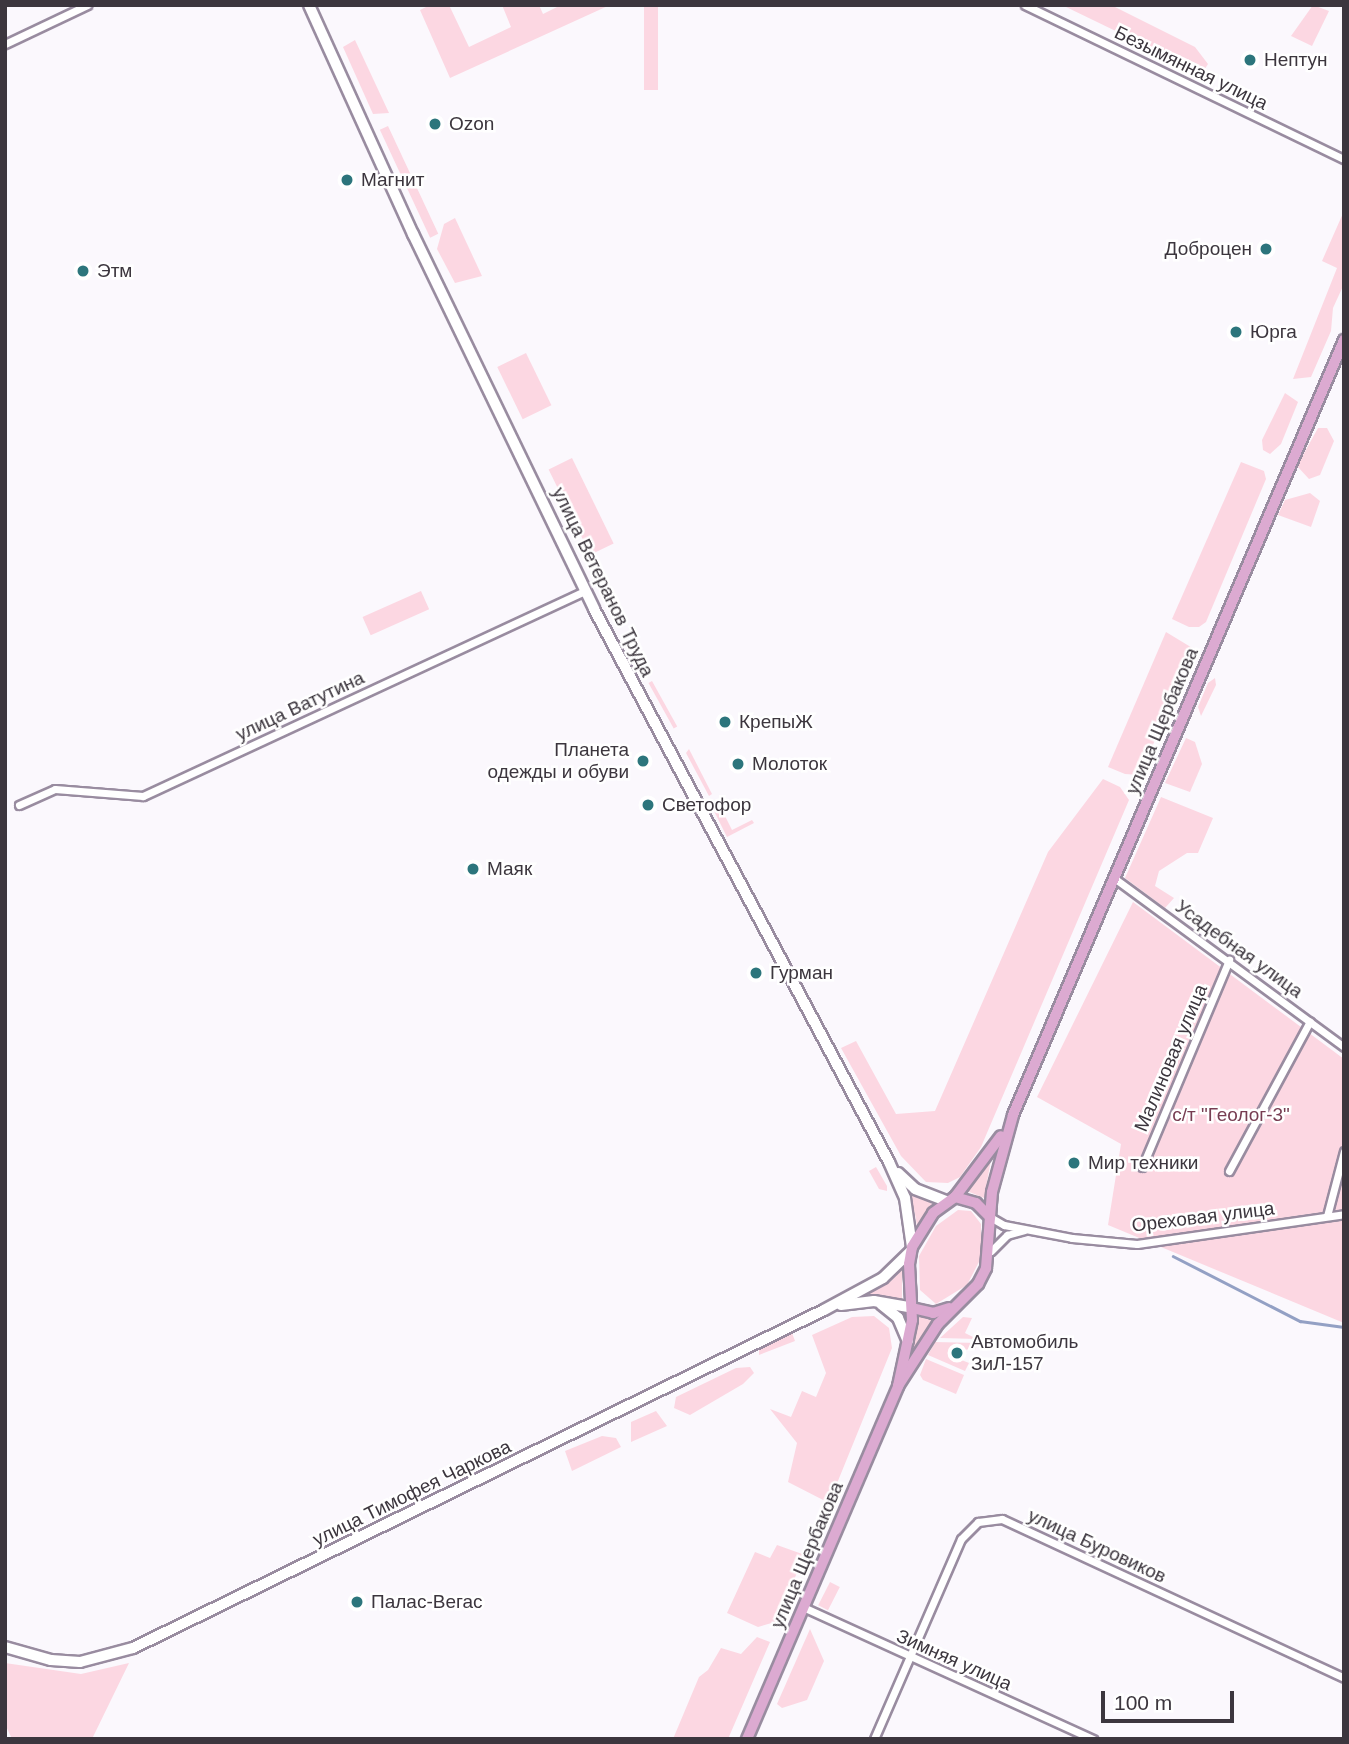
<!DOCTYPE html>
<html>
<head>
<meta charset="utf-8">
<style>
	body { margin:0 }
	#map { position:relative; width:1349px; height:1744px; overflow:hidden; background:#fbf8fd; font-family:Arial,sans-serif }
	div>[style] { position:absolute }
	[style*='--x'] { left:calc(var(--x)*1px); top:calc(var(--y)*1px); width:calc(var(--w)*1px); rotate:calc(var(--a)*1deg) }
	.green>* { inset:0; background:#fcd7e2; transform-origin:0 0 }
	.stream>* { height:2.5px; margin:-1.25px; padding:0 1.25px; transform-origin:1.25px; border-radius:1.25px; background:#93a0c4 }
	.roads { filter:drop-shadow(2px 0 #998ca0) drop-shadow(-2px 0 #998ca0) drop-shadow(0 2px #998ca0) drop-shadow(0 -2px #998ca0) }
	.minor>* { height:7px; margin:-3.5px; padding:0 3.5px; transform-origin:3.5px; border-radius:3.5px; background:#fff }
	.secondary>* { height:10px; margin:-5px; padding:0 5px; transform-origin:5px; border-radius:5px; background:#fff }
	.primary>* { height:10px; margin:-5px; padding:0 5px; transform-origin:5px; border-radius:5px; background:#dcaad1 }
	.dots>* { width:19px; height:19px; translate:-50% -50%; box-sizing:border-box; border:4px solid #fff; border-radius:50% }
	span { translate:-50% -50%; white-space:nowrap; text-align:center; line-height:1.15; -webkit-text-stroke:5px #fff; paint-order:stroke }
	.poi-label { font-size:19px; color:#3c363e }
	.left { translate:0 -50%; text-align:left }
	.right { translate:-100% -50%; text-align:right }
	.street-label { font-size:19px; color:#3c363e }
	.park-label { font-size:19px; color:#773d52 }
	.frame { position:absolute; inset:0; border:7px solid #3c363e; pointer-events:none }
	.scale { position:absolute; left:1101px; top:1691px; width:133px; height:32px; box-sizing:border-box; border:4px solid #3c363e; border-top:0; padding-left:9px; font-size:21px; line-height:24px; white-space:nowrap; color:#3c363e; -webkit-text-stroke:5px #fff; paint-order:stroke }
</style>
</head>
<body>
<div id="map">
	<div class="green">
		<i style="clip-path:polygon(430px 5px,449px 5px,469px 47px,511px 27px,502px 5px,539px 5px,543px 14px,561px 5px,610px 5px,450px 78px,420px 10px)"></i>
		<i style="left:644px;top:5px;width:14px;height:85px"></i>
		<i style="clip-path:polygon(1111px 5px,1195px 47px,1208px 64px,1198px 80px,1157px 51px,1064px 6px)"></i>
		<i style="clip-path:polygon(1313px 5px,1329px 11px,1312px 46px,1291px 36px)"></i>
		<i style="clip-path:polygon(355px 40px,389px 113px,373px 114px,343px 47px)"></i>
		<i style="left:388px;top:126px;width:119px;height:9px;rotate:65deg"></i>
		<i style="clip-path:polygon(1344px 211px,1344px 284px,1333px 308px,1331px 331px,1311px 377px,1293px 379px,1337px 268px,1322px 261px)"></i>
		<i style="clip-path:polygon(455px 218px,482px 276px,455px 283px,437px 249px,444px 224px)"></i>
		<i style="left:526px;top:353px;width:58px;height:32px;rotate:64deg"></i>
		<i style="clip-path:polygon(1285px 393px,1298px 402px,1281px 444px,1270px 454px,1263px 450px,1262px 440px)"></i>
		<i style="clip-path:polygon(1318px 428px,1327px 428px,1334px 441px,1320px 475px,1309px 479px,1297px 466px)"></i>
		<i style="left:572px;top:458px;width:95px;height:26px;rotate:64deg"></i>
		<i style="clip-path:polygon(1241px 462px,1264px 471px,1266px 479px,1206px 622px,1199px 627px,1189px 627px,1172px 619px)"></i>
		<i style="clip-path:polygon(1310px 493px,1320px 501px,1311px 527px,1278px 515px,1285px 500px)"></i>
		<i style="left:421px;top:591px;width:20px;height:64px;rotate:66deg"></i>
		<i style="clip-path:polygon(1166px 632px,1194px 649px,1140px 775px,1125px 774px,1108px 767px)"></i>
		<i style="clip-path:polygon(1215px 678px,1216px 685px,1201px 716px,1198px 707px,1208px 683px)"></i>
		<i style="left:652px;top:681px;width:52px;height:4px;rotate:61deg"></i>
		<i style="clip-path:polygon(1186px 738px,1195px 742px,1202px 764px,1190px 792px,1165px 783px)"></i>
		<i style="clip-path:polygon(689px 749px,712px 794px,709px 796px,686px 753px)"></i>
		<i style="clip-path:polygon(1103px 779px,1120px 787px,1129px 800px,981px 1147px,960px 1177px,948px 1183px,926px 1182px,901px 1156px,841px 1048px,856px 1041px,896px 1114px,935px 1111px,1048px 852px)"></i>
		<i style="clip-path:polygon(1161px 797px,1213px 818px,1198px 853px,1187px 853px,1159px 871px,1155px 886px,1174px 898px,1165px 908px,1125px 878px)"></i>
		<i style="clip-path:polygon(720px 806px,732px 830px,752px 820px,754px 823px,727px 837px,714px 811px)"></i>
		<i style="clip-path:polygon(1133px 902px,1344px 1059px,1344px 1323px,1108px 1225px,1121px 1144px,1037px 1097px)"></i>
		<i style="clip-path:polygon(991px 1160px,984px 1198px,967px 1191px,982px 1174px)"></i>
		<i style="clip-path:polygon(876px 1167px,887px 1186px,887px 1191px,879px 1189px,869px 1171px)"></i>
		<i style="clip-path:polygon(907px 1190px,936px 1206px,917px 1226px,915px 1214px)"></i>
		<i style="clip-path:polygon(958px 1210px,971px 1211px,981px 1224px,981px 1258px,967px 1285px,936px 1304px,920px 1290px,919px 1256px,936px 1226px)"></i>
		<i style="clip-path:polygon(902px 1270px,902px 1300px,865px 1294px,891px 1281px)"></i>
		<i style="clip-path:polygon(874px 1316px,889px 1328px,892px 1348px,829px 1503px,788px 1482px,797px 1443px,770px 1409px,791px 1417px,802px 1391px,816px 1397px,826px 1373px,812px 1335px,852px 1317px)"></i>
		<i style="clip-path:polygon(917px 1316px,936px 1321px,913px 1352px,917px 1327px)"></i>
		<i style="clip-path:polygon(963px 1317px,972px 1318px,965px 1333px,977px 1339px,940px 1338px)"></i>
		<i style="clip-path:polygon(792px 1333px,795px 1341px,759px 1355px,759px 1349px)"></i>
		<i style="clip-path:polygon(935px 1342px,978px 1343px,975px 1350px,951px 1349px,949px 1355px,969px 1363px,965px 1371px,928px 1355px)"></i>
		<i style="clip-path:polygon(926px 1359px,964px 1375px,956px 1394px,923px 1380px,920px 1375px)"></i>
		<i style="clip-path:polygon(750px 1367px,754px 1373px,743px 1384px,690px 1415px,674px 1408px,676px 1397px,736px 1368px)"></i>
		<i style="clip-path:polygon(656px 1411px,667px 1426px,631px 1442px,631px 1422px)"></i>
		<i style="clip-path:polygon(602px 1436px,616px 1438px,621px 1447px,572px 1471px,565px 1451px)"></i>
		<i style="clip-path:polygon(777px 1545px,805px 1555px,775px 1622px,758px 1627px,727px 1613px,755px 1552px,770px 1558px)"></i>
		<i style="left:830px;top:1582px;width:11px;height:26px;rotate:27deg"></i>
		<i style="clip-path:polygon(810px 1629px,824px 1661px,807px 1700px,782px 1708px,777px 1704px)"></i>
		<i style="clip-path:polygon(757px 1637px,770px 1642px,728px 1739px,673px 1739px,699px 1677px,708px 1670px,721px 1648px,741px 1654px)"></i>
		<i style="clip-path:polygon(5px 1663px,81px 1674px,129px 1663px,92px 1739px,12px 1739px,5px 1724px)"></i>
	</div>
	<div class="stream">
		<i style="--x:1173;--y:1256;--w:143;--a:27.1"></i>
		<i style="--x:1300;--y:1321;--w:44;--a:7.8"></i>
	</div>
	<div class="roads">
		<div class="minor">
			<i style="--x:1025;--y:5;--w:354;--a:25.8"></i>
			<i style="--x:5;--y:44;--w:91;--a:-25.4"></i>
			<i style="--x:19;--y:805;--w:39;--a:-24"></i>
			<i style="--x:55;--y:789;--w:88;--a:4.5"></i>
			<i style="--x:143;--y:796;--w:487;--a:-24.9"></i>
			<i style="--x:1114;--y:878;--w:285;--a:36.3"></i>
			<i style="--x:1142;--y:1167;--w:225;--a:-67.2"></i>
			<i style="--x:1229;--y:1171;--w:170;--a:-61.6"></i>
			<i style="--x:1327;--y:1216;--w:67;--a:-75.3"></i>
			<i style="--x:990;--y:1217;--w:16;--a:30"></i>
			<i style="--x:1004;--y:1225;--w:69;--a:10.8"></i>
			<i style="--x:1072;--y:1238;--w:65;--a:5.3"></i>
			<i style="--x:1137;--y:1244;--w:209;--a:-8.2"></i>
			<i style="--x:991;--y:1251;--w:23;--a:-45"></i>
			<i style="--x:1007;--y:1235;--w:18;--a:-16"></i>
			<i style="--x:803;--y:1607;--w:319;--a:24.5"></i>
			<i style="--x:874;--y:1739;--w:218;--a:-66.5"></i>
			<i style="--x:961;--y:1539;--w:24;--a:-45"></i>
			<i style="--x:978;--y:1522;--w:24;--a:-7"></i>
			<i style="--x:1002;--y:1519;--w:377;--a:24.9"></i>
		</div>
		<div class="secondary">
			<i style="--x:309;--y:5;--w:252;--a:65.6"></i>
			<i style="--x:413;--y:234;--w:416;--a:64.2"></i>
			<i style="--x:594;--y:609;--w:627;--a:61.92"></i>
			<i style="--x:889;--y:1162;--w:39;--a:66"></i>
			<i style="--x:905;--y:1198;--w:49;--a:81.9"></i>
			<i style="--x:898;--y:1173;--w:23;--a:43"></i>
			<i style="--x:915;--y:1189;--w:33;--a:21"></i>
			<i style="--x:881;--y:1304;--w:22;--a:39"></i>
			<i style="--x:898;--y:1318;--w:25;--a:67"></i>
			<i style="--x:841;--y:1305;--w:33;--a:-7"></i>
			<i style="--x:874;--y:1301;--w:39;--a:10"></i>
			<i style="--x:5;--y:1647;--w:48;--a:15.8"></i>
			<i style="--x:51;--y:1660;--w:29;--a:4"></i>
			<i style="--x:80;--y:1662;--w:55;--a:-14.8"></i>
			<i style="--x:133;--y:1648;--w:769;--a:-26.07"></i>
			<i style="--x:824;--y:1310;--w:67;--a:-28.5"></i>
			<i style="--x:883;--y:1278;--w:39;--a:-44"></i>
		</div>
		<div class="primary">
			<i style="--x:955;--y:1197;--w:76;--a:-53"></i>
			<i style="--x:912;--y:1308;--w:22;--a:13"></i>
			<i style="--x:933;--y:1313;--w:17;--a:-17"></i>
			<i style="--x:898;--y:1386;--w:74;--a:-57.2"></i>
			<i style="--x:938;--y:1324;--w:57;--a:-45"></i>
			<i style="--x:978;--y:1284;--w:18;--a:-63"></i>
			<i style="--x:986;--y:1268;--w:76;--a:-85.5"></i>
			<i style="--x:992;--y:1192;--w:80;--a:-74.7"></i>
			<i style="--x:1013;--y:1115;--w:843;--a:-66.87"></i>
			<i style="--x:747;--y:1739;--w:384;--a:-66.8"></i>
			<i style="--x:898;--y:1386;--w:67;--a:-78"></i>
			<i style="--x:912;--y:1320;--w:56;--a:-93.1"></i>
			<i style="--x:909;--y:1264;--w:17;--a:-80"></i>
			<i style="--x:912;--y:1247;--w:40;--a:-58"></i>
			<i style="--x:933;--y:1213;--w:27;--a:-36"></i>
			<i style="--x:955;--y:1197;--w:22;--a:16"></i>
			<i style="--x:976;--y:1203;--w:20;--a:45"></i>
		</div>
	</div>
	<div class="dots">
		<i style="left:1250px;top:60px;background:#2c757c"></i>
		<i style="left:435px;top:124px;background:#2c757c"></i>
		<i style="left:347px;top:180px;background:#2c757c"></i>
		<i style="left:1266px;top:249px;background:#2c757c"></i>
		<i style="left:83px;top:271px;background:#2c757c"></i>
		<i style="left:1236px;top:332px;background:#2c757c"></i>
		<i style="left:725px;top:722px;background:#2c757c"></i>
		<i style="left:643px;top:761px;background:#2c757c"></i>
		<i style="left:738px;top:764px;background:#2c757c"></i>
		<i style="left:648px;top:805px;background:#2c757c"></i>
		<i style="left:473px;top:869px;background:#2c757c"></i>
		<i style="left:756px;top:973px;background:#2c757c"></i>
		<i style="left:1074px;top:1163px;background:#2c757c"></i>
		<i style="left:957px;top:1353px;background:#2c757c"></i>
		<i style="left:357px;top:1602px;background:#2c757c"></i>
	</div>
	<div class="poi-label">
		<span class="left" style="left:1264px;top:60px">Нептун</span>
		<span class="left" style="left:449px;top:124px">Ozon</span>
		<span class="left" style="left:361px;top:180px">Магнит</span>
		<span class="right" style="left:1252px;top:249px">Доброцен</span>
		<span class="left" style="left:97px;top:271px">Этм</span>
		<span class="left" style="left:1250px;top:332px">Юрга</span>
		<span class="left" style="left:739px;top:722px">КрепыЖ</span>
		<span class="right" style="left:629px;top:761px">Планета<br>одежды и обуви</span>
		<span class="left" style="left:752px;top:764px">Молоток</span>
		<span class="left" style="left:662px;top:805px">Светофор</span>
		<span class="left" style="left:487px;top:869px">Маяк</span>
		<span class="left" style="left:770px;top:973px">Гурман</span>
		<span class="left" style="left:1088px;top:1163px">Мир техники</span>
		<span class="left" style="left:971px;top:1353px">Автомобиль<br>ЗиЛ-157</span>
		<span class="left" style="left:371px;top:1602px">Палас-Вегас</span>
	</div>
	<div class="street-label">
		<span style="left:1191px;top:68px;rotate:26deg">Безымянная улица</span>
		<span style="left:603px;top:582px;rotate:64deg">улица Ветеранов Труда</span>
		<span style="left:300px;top:706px;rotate:-25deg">улица Ватутина</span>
		<span style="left:1162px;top:721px;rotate:-67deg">улица Щербакова</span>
		<span style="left:1239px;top:949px;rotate:36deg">Усадебная улица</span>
		<span style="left:1171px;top:1058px;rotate:-67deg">Малиновая улица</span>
		<span style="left:1203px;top:1217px;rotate:-7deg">Ореховая улица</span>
		<span style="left:412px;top:1493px;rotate:-26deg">улица Тимофея Чаркова</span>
		<span style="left:1097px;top:1546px;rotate:25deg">улица Буровиков</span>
		<span style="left:807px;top:1555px;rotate:-67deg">улица Щербакова</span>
		<span style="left:954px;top:1660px;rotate:24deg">Зимняя улица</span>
	</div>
	<div class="park-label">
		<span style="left:1231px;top:1115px">с/т "Геолог-3"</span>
	</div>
	<div class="frame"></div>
	<div class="scale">100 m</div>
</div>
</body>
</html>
